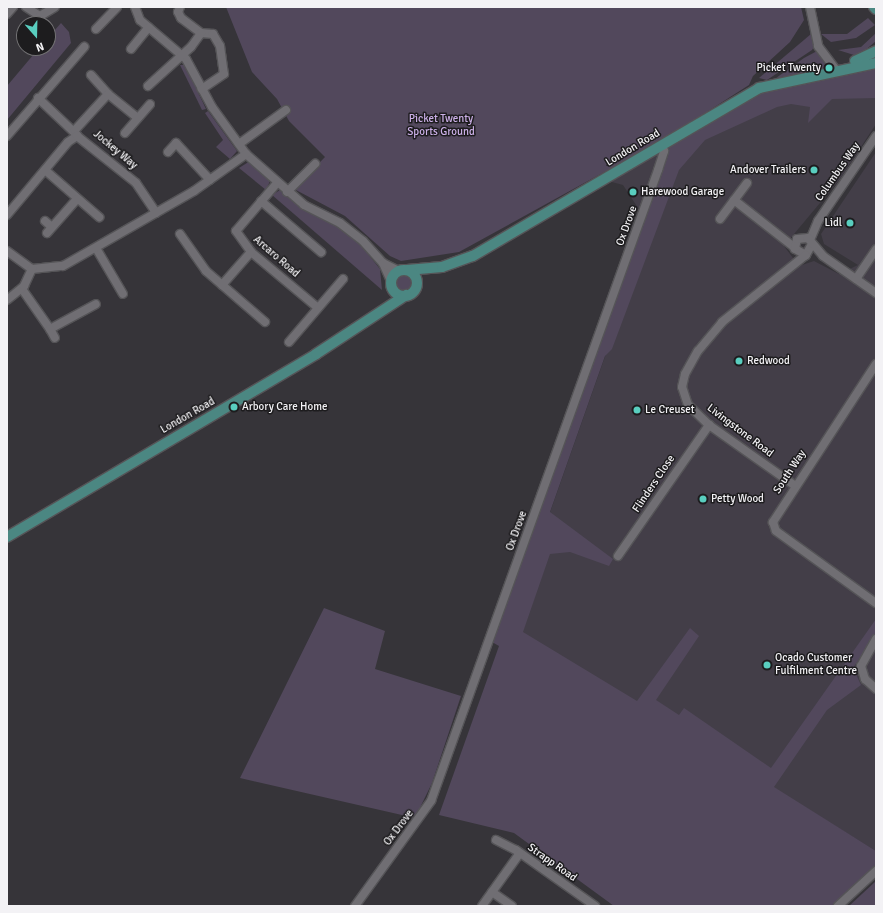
<!DOCTYPE html>
<html>
<head>
<meta charset="utf-8">
<style>
	body { margin:0 }
	#map { position:relative; width:883px; height:913px; overflow:hidden; background:#363439; font-family:Signika,sans-serif }
	div>[style] { position:absolute }
	[style*='--x'] { left:calc(var(--x)*1px); top:calc(var(--y)*1px); width:calc(var(--w)*1px); rotate:calc(var(--a)*1deg) }
	.built>* { inset:0; background:#433e48 }
	.green>* { inset:0; background:#52485c }
	.round { border-radius:50% }
	.roads { filter:drop-shadow(1px 0 #555457) drop-shadow(-1px 0 #555457) drop-shadow(0 1px #555457) drop-shadow(0 -1px #555457) }
	.minor>* { height:8px; margin:-4px; padding:0 4px; transform-origin:4px; border-radius:4px; background:#706e73 }
	.major>* { height:10px; margin:-5px; padding:0 5px; transform-origin:5px; border-radius:5px; background:#4b8782 }
	.major>.ring { margin:-5px; padding:0; box-sizing:content-box; background:none; border:10px solid #4b8782; border-radius:50% }
	.dots>* { width:11px; height:11px; translate:-50% -50%; box-sizing:border-box; border:2px solid #1d1c1e; border-radius:50% }
	span { translate:-50% -50%; white-space:nowrap; text-align:center; line-height:1.15; -webkit-text-stroke:3px #1d1c1e; paint-order:stroke }
	.poi-label { font-size:11px; color:#f3f2f5 }
	.right { translate:-100% -50%; text-align:right }
	.left { translate:0 -50%; text-align:left }
	.park-label { font-size:11px; color:#ccb0e8 }
	.street-label { font-size:11px; color:#f3f2f5 }
	.frame { position:absolute; inset:0; border:8px solid #f3f2f5; pointer-events:none }
	.north { position:absolute; left:16px; top:16px; width:40px; height:40px; box-sizing:border-box; background:#1d1c1e; border:1px solid #737274; border-radius:50%; rotate:160deg; font-size:11px; font-weight:700; line-height:16px; text-align:center; color:#f3f2f5 }
	.north::after { content:''; display:block; margin:auto; width:14px; height:18px; background:#59cebf; clip-path:polygon(50% 0,100% 100%,50% 72%,0 100%) }
</style>
</head>
<body>
<div id="map">
	<div class="built">
		<i style="clip-path:polygon(813px 85px,876px 89px,876px 124px,840px 179px,784px 246px,799px 266px,814px 261px,839px 274px,858px 265px,824px 244px,821px 234px,876px 152px,876px 851px,510px 626px,680px 144px)"></i>
		<i style="clip-path:polygon(656px 153px,659px 155px,643px 209px,638px 208px,623px 185px,608px 181px)"></i>
	</div>
	<div class="green">
		<i style="clip-path:polygon(226px 7px,801px 7px,804px 20px,790px 42px,753px 76px,749px 85px,666px 138px,459px 252px,401px 261px,390px 256px,345px 216px,294px 189px,325px 157px,289px 121px,277px 99px,252px 72px)"></i>
		<i style="clip-path:polygon(868px 18px,875px 25px,856px 38px,831px 42px,821px 34px,847px 34px)"></i>
		<i style="clip-path:polygon(61px 23px,69px 32px,71px 43px,7px 120px,7px 86px,39px 48px,48px 48px,48px 38px)"></i>
		<i style="clip-path:polygon(876px 33px,876px 41px,863px 52px,854px 55px,838px 50px,861px 47px)"></i>
		<i style="clip-path:polygon(811px 34px,815px 45px,812px 50px,767px 80px,759px 78px)"></i>
		<i style="clip-path:polygon(817px 51px,828px 69px,776px 78px,804px 58px)"></i>
		<i style="clip-path:polygon(180px 65px,185px 65px,206px 109px,202px 110px)"></i>
		<i style="clip-path:polygon(876px 67px,876px 98px,832px 99px,808px 123px,810px 107px,791px 104px,777px 107px,705px 140px,679px 170px,612px 349px,605px 356px,550px 512px,613px 559px,609px 566px,570px 552px,550px 554px,523px 632px,637px 701px,690px 628px,699px 636px,656px 700px,679px 715px,684px 708px,771px 768px,876px 619px,876px 634px,853px 668px,861px 685px,827px 710px,774px 787px,876px 851px,876px 866px,832px 906px,614px 906px,514px 833px,439px 815px,499px 646px,492px 642px,671px 143px,756px 93px)"></i>
		<i style="clip-path:polygon(208px 111px,237px 151px,230px 159px,216px 147px,223px 140px,205px 113px)"></i>
		<i style="clip-path:polygon(250px 161px,270px 181px,266px 190px,239px 168px)"></i>
		<i style="clip-path:polygon(280px 190px,356px 239px,380px 269px,382px 290px,272px 195px)"></i>
		<i class="round" style="left:393px;top:273px;width:20px;height:20px"></i>
		<i style="clip-path:polygon(324px 608px,385px 631px,375px 669px,461px 696px,432px 783px,415px 818px,240px 778px)"></i>
		<i style="clip-path:polygon(876px 881px,876px 906px,849px 906px)"></i>
	</div>
	<div class="roads">
		<div class="minor">
			<i style="--x:26;--y:7;--w:17;--a:33"></i>
			<i style="--x:40;--y:16;--w:17;--a:-31"></i>
			<i style="--x:135;--y:7;--w:14;--a:69"></i>
			<i style="--x:140;--y:20;--w:60;--a:40.3"></i>
			<i style="--x:186;--y:59;--w:55;--a:61.6"></i>
			<i style="--x:212;--y:107;--w:58;--a:54.1"></i>
			<i style="--x:246;--y:154;--w:77;--a:41.3"></i>
			<i style="--x:304;--y:205;--w:40;--a:26.6"></i>
			<i style="--x:340;--y:223;--w:29;--a:38"></i>
			<i style="--x:363;--y:241;--w:30;--a:48"></i>
			<i style="--x:383;--y:263;--w:20;--a:66"></i>
			<i style="--x:180;--y:7;--w:5;--a:112"></i>
			<i style="--x:178;--y:12;--w:7;--a:63"></i>
			<i style="--x:181;--y:18;--w:25;--a:37"></i>
			<i style="--x:201;--y:33;--w:12;--a:5"></i>
			<i style="--x:213;--y:34;--w:14;--a:60"></i>
			<i style="--x:220;--y:46;--w:28;--a:82"></i>
			<i style="--x:224;--y:74;--w:27;--a:146"></i>
			<i style="--x:810;--y:7;--w:40;--a:78"></i>
			<i style="--x:818;--y:46;--w:30;--a:53"></i>
			<i style="--x:7;--y:14;--w:9;--a:-49"></i>
			<i style="--x:96;--y:29;--w:30;--a:-46"></i>
			<i style="--x:131;--y:49;--w:28;--a:-51"></i>
			<i style="--x:91;--y:75;--w:25;--a:48"></i>
			<i style="--x:148;--y:86;--w:58;--a:-42.2"></i>
			<i style="--x:191;--y:47;--w:17;--a:-54"></i>
			<i style="--x:38;--y:98;--w:54;--a:43.5"></i>
			<i style="--x:75;--y:130;--w:49;--a:-47.5"></i>
			<i style="--x:108;--y:94;--w:38;--a:39"></i>
			<i style="--x:125;--y:133;--w:38;--a:-49"></i>
			<i style="--x:7;--y:136;--w:118;--a:-49.1"></i>
			<i style="--x:239;--y:144;--w:58;--a:-35.9"></i>
			<i style="--x:168;--y:152;--w:12;--a:-48"></i>
			<i style="--x:176;--y:143;--w:50;--a:47.4"></i>
			<i style="--x:45;--y:170;--w:72;--a:41"></i>
			<i style="--x:277;--y:183;--w:63;--a:130.5"></i>
			<i style="--x:236;--y:231;--w:26;--a:54"></i>
			<i style="--x:251;--y:252;--w:87;--a:39.9"></i>
			<i style="--x:287;--y:192;--w:40;--a:-45"></i>
			<i style="--x:734;--y:200;--w:76;--a:38.1"></i>
			<i style="--x:261;--y:201;--w:79;--a:40.4"></i>
			<i style="--x:7;--y:215;--w:95;--a:-50.1"></i>
			<i style="--x:68;--y:142;--w:11;--a:-34"></i>
			<i style="--x:77;--y:136;--w:75;--a:38.5"></i>
			<i style="--x:136;--y:183;--w:36;--a:56"></i>
			<i style="--x:720;--y:219;--w:45;--a:-53.1"></i>
			<i style="--x:45;--y:221;--w:9;--a:41"></i>
			<i style="--x:47;--y:233;--w:45;--a:-48.6"></i>
			<i style="--x:180;--y:234;--w:45;--a:54.9"></i>
			<i style="--x:206;--y:271;--w:78;--a:40.8"></i>
			<i style="--x:810;--y:240;--w:21;--a:-67"></i>
			<i style="--x:818;--y:221;--w:103;--a:-55.7"></i>
			<i style="--x:812;--y:244;--w:13;--a:119"></i>
			<i style="--x:806;--y:255;--w:13;--a:-151"></i>
			<i style="--x:795;--y:249;--w:10;--a:-79"></i>
			<i style="--x:797;--y:239;--w:11;--a:-5"></i>
			<i style="--x:808;--y:238;--w:23;--a:50"></i>
			<i style="--x:823;--y:256;--w:65;--a:34.9"></i>
			<i style="--x:96;--y:248;--w:53;--a:59.6"></i>
			<i style="--x:7;--y:251;--w:31;--a:36"></i>
			<i style="--x:32;--y:269;--w:31;--a:-6"></i>
			<i style="--x:63;--y:266;--w:151;--a:-29.8"></i>
			<i style="--x:194;--y:191;--w:64;--a:-35.4"></i>
			<i style="--x:383;--y:263;--w:18;--a:27"></i>
			<i style="--x:856;--y:279;--w:36;--a:-56"></i>
			<i style="--x:222;--y:285;--w:44;--a:-48.7"></i>
			<i style="--x:22;--y:289;--w:49;--a:55"></i>
			<i style="--x:50;--y:329;--w:52;--a:-28.5"></i>
			<i style="--x:7;--y:300;--w:22;--a:-39"></i>
			<i style="--x:24;--y:286;--w:19;--a:-65"></i>
			<i style="--x:50;--y:329;--w:10;--a:61"></i>
			<i style="--x:289;--y:342;--w:83;--a:-49.4"></i>
			<i style="--x:876;--y:364;--w:189;--a:123.1"></i>
			<i style="--x:773;--y:522;--w:9;--a:72"></i>
			<i style="--x:776;--y:531;--w:123;--a:35.8"></i>
			<i style="--x:794;--y:485;--w:104;--a:-144.8"></i>
			<i style="--x:709;--y:425;--w:29;--a:-136"></i>
			<i style="--x:688;--y:405;--w:19;--a:-108"></i>
			<i style="--x:682;--y:387;--w:13;--a:-77"></i>
			<i style="--x:685;--y:374;--w:26;--a:-61"></i>
			<i style="--x:698;--y:351;--w:38;--a:-50"></i>
			<i style="--x:722;--y:322;--w:107;--a:-38.6"></i>
			<i style="--x:618;--y:556;--w:160;--a:-55.2"></i>
			<i style="--x:876;--y:639;--w:31;--a:119"></i>
			<i style="--x:861;--y:666;--w:14;--a:73"></i>
			<i style="--x:865;--y:679;--w:15;--a:42"></i>
			<i style="--x:496;--y:840;--w:22;--a:27"></i>
			<i style="--x:516;--y:850;--w:97;--a:35.3"></i>
			<i style="--x:492;--y:892;--w:24;--a:35"></i>
			<i style="--x:355;--y:906;--w:130;--a:-54.1"></i>
			<i style="--x:431;--y:801;--w:671;--a:-70.21"></i>
			<i style="--x:658;--y:170;--w:20;--a:-72"></i>
			<i style="--x:664;--y:151;--w:6;--a:-108"></i>
			<i style="--x:482;--y:906;--w:65;--a:-54.4"></i>
			<i style="--x:838;--y:906;--w:52;--a:-42.6"></i>
		</div>
		<div class="major">
			<i style="--x:874;--y:7;--w:3;--a:45"></i>
			<i style="--x:855;--y:61;--w:23;--a:-25"></i>
			<i style="--x:407;--y:270;--w:35;--a:-5"></i>
			<i style="--x:442;--y:267;--w:33;--a:-20"></i>
			<i style="--x:473;--y:256;--w:332;--a:-30.4"></i>
			<i style="--x:759;--y:88;--w:120;--a:-12.1"></i>
			<i class="ring" style="left:391px;top:270px;width:16px;height:16px"></i>
			<i style="--x:7;--y:537;--w:359;--a:-30.6"></i>
			<i style="--x:316;--y:354;--w:108;--a:-33.2"></i>
		</div>
	</div>
	<div class="dots">
		<i style="left:829px;top:68px;background:#59cebf"></i>
		<i style="left:814px;top:170px;background:#59cebf"></i>
		<i style="left:633px;top:192px;background:#59cebf"></i>
		<i style="left:850px;top:223px;background:#59cebf"></i>
		<i style="left:739px;top:361px;background:#59cebf"></i>
		<i style="left:234px;top:407px;background:#59cebf"></i>
		<i style="left:637px;top:410px;background:#59cebf"></i>
		<i style="left:703px;top:499px;background:#59cebf"></i>
		<i style="left:767px;top:665px;background:#59cebf"></i>
	</div>
	<div class="poi-label">
		<span class="right" style="left:821px;top:68px">Picket Twenty</span>
		<span class="right" style="left:806px;top:170px">Andover Trailers</span>
		<span class="left" style="left:641px;top:192px">Harewood Garage</span>
		<span class="right" style="left:842px;top:223px">Lidl</span>
		<span class="left" style="left:747px;top:361px">Redwood</span>
		<span class="left" style="left:242px;top:407px">Arbory Care Home</span>
		<span class="left" style="left:645px;top:410px">Le Creuset</span>
		<span class="left" style="left:711px;top:499px">Petty Wood</span>
		<span class="left" style="left:775px;top:665px">Ocado Customer<br>Fulfilment Centre</span>
	</div>
	<div class="park-label">
		<span style="left:441px;top:126px">Picket Twenty<br>Sports Ground</span>
	</div>
	<div class="street-label">
		<span style="left:633px;top:148px;rotate:-31deg">London Road</span>
		<span style="left:115px;top:150px;rotate:40deg">Jockey Way</span>
		<span style="left:838px;top:172px;rotate:-55deg">Columbus Way</span>
		<span style="left:627px;top:226px;rotate:-70deg">Ox Drove</span>
		<span style="left:276px;top:257px;rotate:41deg">Arcaro Road</span>
		<span style="left:188px;top:416px;rotate:-30deg">London Road</span>
		<span style="left:740px;top:431px;rotate:37deg">Livingstone Road</span>
		<span style="left:790px;top:472px;rotate:-57deg">South Way</span>
		<span style="left:654px;top:484px;rotate:-56deg">Flinders Close</span>
		<span style="left:517px;top:531px;rotate:-70deg">Ox Drove</span>
		<span style="left:399px;top:828px;rotate:-53deg">Ox Drove</span>
		<span style="left:552px;top:863px;rotate:35deg">Strapp Road</span>
	</div>
	<div class="frame"></div>
	<div class="north">N</div>
</div>
</body>
</html>
